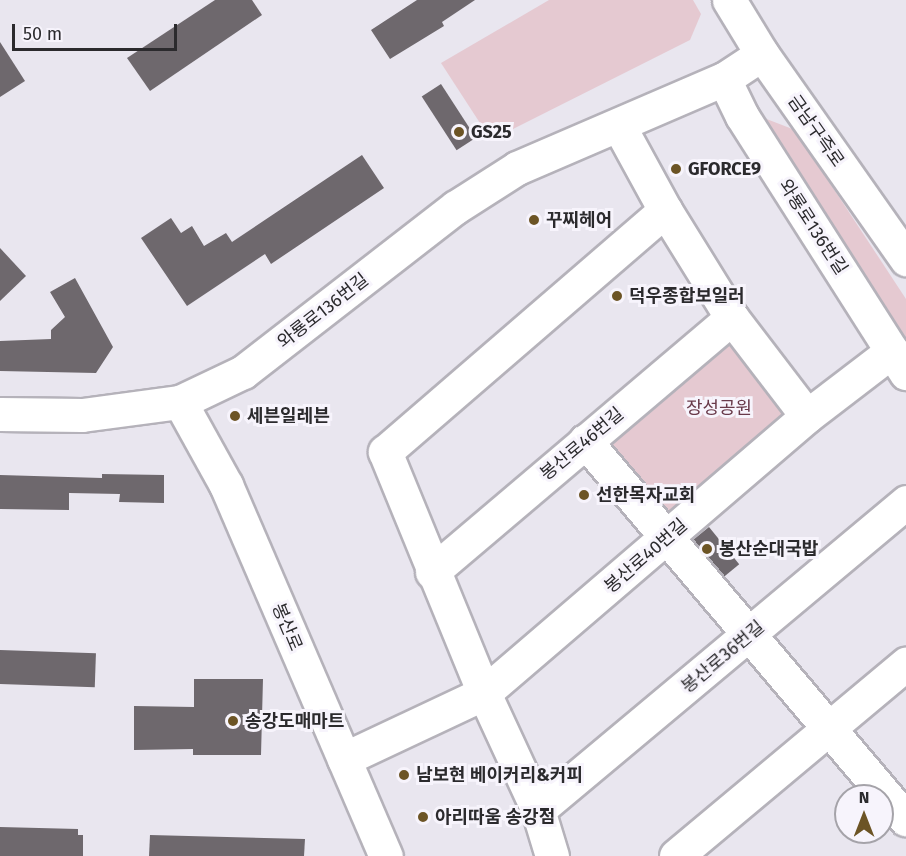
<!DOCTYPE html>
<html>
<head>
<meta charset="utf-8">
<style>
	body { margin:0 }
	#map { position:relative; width:906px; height:856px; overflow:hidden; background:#e9e6ef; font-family:"Fira Sans","Noto Sans KR",sans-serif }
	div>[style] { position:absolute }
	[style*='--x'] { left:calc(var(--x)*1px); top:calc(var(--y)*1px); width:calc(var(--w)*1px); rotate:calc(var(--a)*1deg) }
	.green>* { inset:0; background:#e5c9d1 }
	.building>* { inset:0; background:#6e686d; transform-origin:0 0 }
	.roads { filter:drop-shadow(2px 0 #b5b2ba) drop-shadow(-2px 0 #b5b2ba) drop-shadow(0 2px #b5b2ba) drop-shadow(0 -2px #b5b2ba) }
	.minor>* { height:33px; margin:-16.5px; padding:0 16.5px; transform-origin:16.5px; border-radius:16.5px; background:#fff }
	.major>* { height:33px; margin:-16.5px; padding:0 16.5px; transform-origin:16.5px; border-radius:16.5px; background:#fff }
	.dots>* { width:16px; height:16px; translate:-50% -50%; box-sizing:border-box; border:3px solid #f7f4fc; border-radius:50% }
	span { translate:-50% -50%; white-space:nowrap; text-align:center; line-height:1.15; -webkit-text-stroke:6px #f7f4fc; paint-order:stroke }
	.street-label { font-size:18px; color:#2b2a2d }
	.poi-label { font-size:18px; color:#2b2a2d; font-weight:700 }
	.left { translate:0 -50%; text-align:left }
	.park-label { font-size:18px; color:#693a4a }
	.north { position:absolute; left:834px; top:784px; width:60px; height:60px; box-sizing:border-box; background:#f7f4fc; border:2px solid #a5a3a9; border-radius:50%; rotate:0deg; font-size:16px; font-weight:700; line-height:24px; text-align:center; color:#2b2a2d }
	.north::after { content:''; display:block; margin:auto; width:21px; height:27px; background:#6c5425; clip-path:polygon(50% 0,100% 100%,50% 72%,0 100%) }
	.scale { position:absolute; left:12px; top:24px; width:165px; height:27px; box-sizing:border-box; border:3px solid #2b2a2d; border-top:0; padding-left:8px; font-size:18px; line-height:21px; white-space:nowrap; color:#2b2a2d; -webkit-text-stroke:4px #f7f4fc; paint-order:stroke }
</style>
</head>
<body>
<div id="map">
	<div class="green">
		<i style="clip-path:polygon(549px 0,693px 0,701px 14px,690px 40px,491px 140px,441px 63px)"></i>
		<i style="clip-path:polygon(756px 115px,795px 130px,906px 299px,906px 350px)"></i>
		<i style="clip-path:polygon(725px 334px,791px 407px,785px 419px,669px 520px,605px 440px)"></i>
	</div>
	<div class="building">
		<i style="clip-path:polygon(215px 0,252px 0,262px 15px,150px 91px,127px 58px)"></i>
		<i style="clip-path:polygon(417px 0,475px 0,442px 22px,444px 26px,390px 59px,371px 30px)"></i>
		<i style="clip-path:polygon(0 42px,25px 81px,0 97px)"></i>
		<i style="left:441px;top:84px;width:64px;height:23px;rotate:57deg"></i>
		<i style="clip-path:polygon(362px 155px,384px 188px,271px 264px,265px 254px,187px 306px,141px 238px,171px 218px,181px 233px,192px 226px,204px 246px,226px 233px,232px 242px)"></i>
		<i style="clip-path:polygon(0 248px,26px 276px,0 301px)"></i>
		<i style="clip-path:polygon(75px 278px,113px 347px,96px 373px,0 371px,0 341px,51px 339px,51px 330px,65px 317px,50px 292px)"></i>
		<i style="clip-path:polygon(102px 474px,164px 475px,164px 503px,119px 502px,120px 494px,69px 493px,69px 510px,0 509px,0 475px,102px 478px)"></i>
		<i style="left:709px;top:527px;width:48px;height:20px;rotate:51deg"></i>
		<i style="left:0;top:650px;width:96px;height:34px;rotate:2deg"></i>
		<i style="clip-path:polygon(194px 679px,263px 679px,261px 755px,193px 755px,193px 749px,134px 750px,134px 706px,194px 707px)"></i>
		<i style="clip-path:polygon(0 827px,78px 829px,78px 835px,83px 835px,83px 856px,0 856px)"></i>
		<i style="clip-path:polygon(150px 835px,305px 839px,304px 856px,149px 856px)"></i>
	</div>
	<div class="roads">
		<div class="minor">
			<i style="--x:724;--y:79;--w:41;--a:64.1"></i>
			<i style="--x:742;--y:116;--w:305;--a:57.5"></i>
			<i style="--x:619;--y:126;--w:96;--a:61.3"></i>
			<i style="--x:665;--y:210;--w:127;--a:58.2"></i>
			<i style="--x:732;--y:318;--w:123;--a:52.6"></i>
			<i style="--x:585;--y:441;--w:496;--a:49.7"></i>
			<i style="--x:432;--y:572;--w:393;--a:-40.3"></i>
			<i style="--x:344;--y:759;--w:155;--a:-25.2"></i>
			<i style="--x:484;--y:693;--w:426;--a:-40.6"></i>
			<i style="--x:807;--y:416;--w:107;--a:-37.4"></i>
			<i style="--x:538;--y:810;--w:480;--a:-39.9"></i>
			<i style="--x:552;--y:856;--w:48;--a:-106.9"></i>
			<i style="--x:538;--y:810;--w:129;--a:-114.8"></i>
			<i style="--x:484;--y:693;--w:261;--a:-112.3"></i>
			<i style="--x:385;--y:452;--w:370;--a:-40.8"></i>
			<i style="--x:676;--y:856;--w:300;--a:-39.9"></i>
		</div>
		<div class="major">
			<i style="--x:729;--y:0;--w:63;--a:58.6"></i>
			<i style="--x:762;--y:54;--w:251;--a:54.9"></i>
			<i style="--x:180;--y:402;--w:95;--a:61"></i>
			<i style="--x:226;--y:485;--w:404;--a:66.7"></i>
			<i style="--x:0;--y:414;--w:82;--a:0.7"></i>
			<i style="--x:82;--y:415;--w:99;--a:-7.6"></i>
			<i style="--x:180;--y:402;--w:70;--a:-25.5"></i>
			<i style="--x:243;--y:372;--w:269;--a:-37.8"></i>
			<i style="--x:456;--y:207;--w:72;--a:-32.6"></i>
			<i style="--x:517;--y:168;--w:225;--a:-23.3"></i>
			<i style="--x:724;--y:79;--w:45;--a:-33.3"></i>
		</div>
	</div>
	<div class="dots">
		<i style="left:459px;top:132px;background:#6c5425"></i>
		<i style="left:676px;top:169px;background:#6c5425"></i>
		<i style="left:534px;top:220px;background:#6c5425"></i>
		<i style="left:617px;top:296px;background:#6c5425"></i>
		<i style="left:235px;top:416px;background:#6c5425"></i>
		<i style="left:584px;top:495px;background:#6c5425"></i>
		<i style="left:707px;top:549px;background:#6c5425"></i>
		<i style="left:233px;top:721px;background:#6c5425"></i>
		<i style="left:404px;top:775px;background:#6c5425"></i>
		<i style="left:423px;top:817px;background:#6c5425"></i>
	</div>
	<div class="street-label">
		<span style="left:816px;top:131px;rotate:55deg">금남구즉로</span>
		<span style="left:813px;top:227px;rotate:57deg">와룡로136번길</span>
		<span style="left:323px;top:311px;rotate:-38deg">와룡로136번길</span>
		<span style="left:582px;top:444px;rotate:-40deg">봉산로46번길</span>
		<span style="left:646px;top:556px;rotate:-41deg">봉산로40번길</span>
		<span style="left:287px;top:627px;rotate:67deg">봉산로</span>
		<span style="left:723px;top:657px;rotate:-40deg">봉산로36번길</span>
	</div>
	<div class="poi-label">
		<span class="left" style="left:471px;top:132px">GS25</span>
		<span class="left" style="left:688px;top:169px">GFORCE9</span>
		<span class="left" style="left:546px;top:220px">꾸찌헤어</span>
		<span class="left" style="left:629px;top:296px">덕우종합보일러</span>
		<span class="left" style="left:247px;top:416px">세븐일레븐</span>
		<span class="left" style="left:596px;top:495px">선한목자교회</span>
		<span class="left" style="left:719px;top:549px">봉산순대국밥</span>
		<span class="left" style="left:245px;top:721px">송강도매마트</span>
		<span class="left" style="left:416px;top:775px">남보현 베이커리&amp;커피</span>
		<span class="left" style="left:435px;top:817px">아리따움 송강점</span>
	</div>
	<div class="park-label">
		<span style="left:719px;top:408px">장성공원</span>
	</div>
	<div class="north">N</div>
	<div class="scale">50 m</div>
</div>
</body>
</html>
